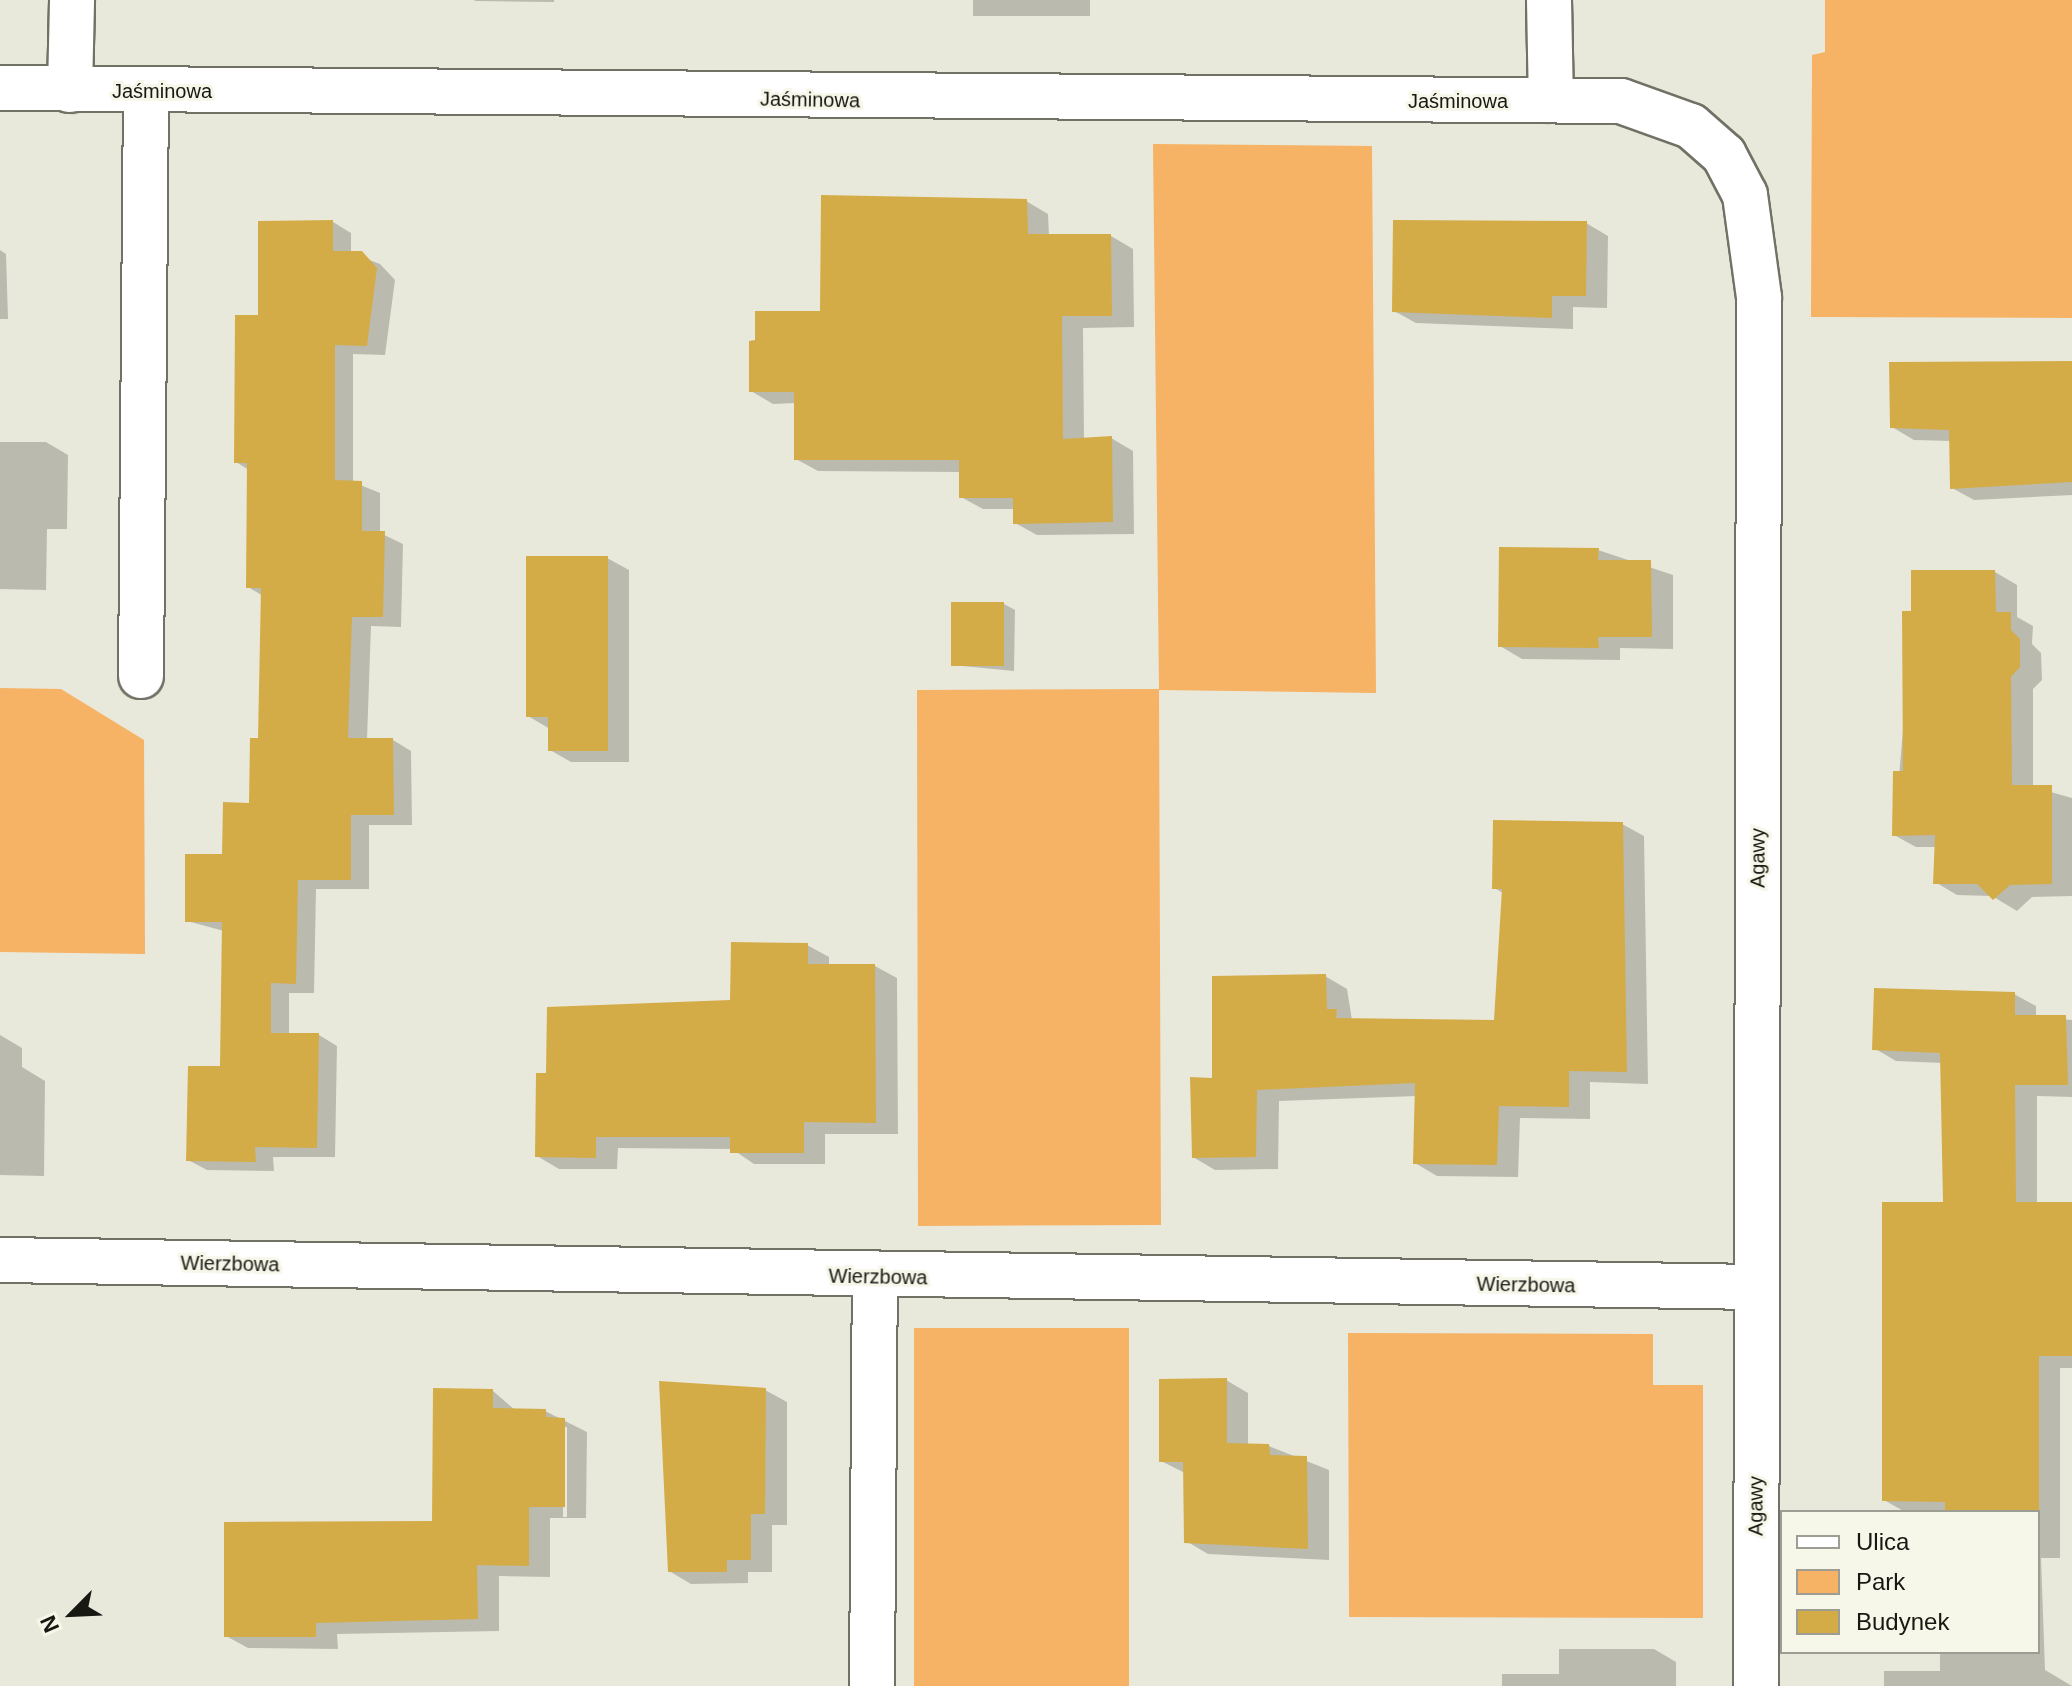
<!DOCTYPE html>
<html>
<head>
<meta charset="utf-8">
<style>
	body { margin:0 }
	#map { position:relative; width:2072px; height:1686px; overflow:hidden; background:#e9e9db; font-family:Arial,sans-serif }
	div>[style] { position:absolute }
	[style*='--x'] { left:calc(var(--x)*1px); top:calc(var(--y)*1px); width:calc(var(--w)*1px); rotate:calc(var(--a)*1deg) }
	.green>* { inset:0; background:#f6b265; transform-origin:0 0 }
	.shadow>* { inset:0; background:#0003; transform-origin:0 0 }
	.building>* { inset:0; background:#d4ac47; transform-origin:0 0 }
	.roads { filter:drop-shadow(2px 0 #717165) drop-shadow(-2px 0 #717165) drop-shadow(0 2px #717165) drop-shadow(0 -2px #717165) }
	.minor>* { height:44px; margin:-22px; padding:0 22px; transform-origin:22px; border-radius:22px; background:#fff }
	span { translate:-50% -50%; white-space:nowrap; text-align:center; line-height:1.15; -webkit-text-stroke:6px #f6f6e9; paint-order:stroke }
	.street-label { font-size:20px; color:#181813 }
	.legend { position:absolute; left:1780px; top:1510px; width:260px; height:144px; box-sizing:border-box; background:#f6f6e9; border:2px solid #9d9d93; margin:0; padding:10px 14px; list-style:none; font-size:24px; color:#181813 }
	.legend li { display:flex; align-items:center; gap:16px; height:40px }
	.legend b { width:40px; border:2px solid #9d9d93 }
	.north { position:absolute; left:32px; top:1574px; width:80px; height:80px; -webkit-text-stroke:6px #f6f6e9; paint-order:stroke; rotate:246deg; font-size:22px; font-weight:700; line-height:32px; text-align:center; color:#181813 }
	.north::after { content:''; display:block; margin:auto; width:28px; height:36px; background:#181813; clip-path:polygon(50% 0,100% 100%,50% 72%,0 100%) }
</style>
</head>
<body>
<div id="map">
	<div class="green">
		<i style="clip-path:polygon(1825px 0,2072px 0,2072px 318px,1811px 317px,1812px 55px,1825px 52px)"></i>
		<i style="clip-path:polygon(1153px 144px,1372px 146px,1376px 693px,1159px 690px,1161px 1225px,918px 1226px,917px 690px,1159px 689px)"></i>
		<i style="clip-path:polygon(0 688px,61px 689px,144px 740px,145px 954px,0 952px)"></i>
		<i style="left:1129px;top:1328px;width:358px;height:215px;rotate:90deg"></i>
		<i style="clip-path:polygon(1348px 1333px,1653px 1334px,1653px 1385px,1703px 1385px,1703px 1618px,1349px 1617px)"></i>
	</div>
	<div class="shadow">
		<i style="clip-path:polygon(473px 0,554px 0,554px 2px,476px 1px)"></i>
		<i style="left:973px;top:0;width:117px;height:16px"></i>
		<i style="clip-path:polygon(1026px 201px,1048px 214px,1049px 236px,1111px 236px,1133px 249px,1134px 327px,1083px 328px,1084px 440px,1111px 438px,1133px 451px,1134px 534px,1037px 535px,1015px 523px,1015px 509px,983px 509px,961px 497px,961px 472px,818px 471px,796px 459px,796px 403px,773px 404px,751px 391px,757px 313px,822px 313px)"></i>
		<i style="clip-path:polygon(333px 222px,351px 233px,351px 253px,380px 264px,395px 280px,385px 355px,353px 354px,353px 482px,380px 493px,380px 533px,403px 544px,401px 627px,371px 626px,367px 740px,393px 740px,411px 751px,412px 825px,369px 825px,369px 889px,316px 889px,314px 993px,289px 993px,289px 1035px,319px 1035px,337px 1046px,335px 1157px,273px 1157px,274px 1171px,207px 1170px,188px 1160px,222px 1068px,224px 931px,187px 921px,251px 805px,260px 740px,263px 596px,248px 587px,249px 470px,236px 462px,260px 317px)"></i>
		<i style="clip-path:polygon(1586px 223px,1608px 236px,1607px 308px,1573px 307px,1573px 329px,1416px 323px,1394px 311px)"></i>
		<i style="clip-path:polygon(0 250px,6px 254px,8px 319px,0 319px)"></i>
		<i style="clip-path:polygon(2072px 363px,2072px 495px,1974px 500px,1952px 488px,1952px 441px,1914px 440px,1892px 427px)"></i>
		<i style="clip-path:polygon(0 442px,46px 442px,68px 455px,67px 529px,47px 529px,46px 590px,0 589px)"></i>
		<i style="clip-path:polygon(1598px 550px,1673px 575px,1673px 649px,1620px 648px,1620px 660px,1522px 659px,1500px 646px)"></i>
		<i style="clip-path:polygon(607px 558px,629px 570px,629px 762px,571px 762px,550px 750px,550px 729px,528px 716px)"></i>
		<i style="clip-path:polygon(1995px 572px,2017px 585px,2017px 617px,2033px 626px,2032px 644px,2041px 653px,2042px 680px,2033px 689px,2033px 787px,2072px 798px,2072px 896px,2032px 897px,2017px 911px,1992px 896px,1957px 895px,1935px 882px,1936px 847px,1916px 847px,1894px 835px,1913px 613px)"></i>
		<i style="clip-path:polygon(1004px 604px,1015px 610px,1014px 671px,952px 665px)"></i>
		<i style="clip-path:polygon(1622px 824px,1644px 836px,1648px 1084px,1590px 1082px,1590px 1119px,1520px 1118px,1518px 1177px,1437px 1176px,1415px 1163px,1417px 1096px,1279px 1101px,1278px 1169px,1215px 1170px,1193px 1157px,1214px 1080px,1325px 976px,1347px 989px,1352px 1020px,1495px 1022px,1503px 893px,1494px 888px)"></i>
		<i style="clip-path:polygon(807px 945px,829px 957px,829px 966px,875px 966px,897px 978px,898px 1134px,825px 1134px,825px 1164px,754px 1164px,732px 1149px,618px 1148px,617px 1169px,559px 1169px,537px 1156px,548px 1075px,732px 1001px)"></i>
		<i style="clip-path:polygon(2014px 994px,2036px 1006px,2036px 1017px,2072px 1020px,2072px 1097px,2037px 1096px,2037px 1204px,2072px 1204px,2072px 1368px,2060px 1368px,2060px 1558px,2041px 1558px,2045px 1670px,2072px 1686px,1884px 1686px,1884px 1671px,1940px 1671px,1940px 1652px,2038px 1652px,2038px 1512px,1905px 1512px,1884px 1500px,1945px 1204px,1943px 1063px,1896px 1061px,1874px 1048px)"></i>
		<i style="clip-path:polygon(0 1035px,22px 1048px,22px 1067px,45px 1081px,44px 1176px,0 1175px)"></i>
		<i style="clip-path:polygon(1226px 1380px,1248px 1393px,1248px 1446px,1269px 1446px,1329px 1470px,1329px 1560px,1208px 1554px,1186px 1541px,1185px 1473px,1161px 1461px)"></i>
		<i style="clip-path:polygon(765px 1390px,787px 1402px,787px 1525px,772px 1525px,772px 1572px,748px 1572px,748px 1583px,691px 1584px,669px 1571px)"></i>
		<i style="clip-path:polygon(evenodd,493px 1391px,515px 1410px,545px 1411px,587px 1432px,586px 1518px,550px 1518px,550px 1577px,499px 1576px,499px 1631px,337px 1634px,338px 1649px,248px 1648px,226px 1636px,433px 1523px,493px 1391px,563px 1427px,567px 1427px,567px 1517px,563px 1517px,563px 1427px)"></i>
		<i style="clip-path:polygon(1559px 1649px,1654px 1649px,1676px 1662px,1676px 1686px,1502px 1686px,1502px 1674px,1559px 1674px)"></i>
	</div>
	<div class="building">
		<i style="clip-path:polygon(821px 195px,1027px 199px,1028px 234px,1111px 234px,1112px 316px,1062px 316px,1063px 439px,1112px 436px,1113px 522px,1013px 524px,1013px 498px,959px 498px,959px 460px,794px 460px,794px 392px,749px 392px,749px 341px,755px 340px,755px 311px,820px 311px)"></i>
		<i style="clip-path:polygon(333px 220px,333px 251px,362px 251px,377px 268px,367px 346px,335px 345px,335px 480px,362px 481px,362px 531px,385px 531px,383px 617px,352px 617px,348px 738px,393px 738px,394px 815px,351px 815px,351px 880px,298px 880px,296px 984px,271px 983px,271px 1033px,319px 1033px,317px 1148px,255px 1147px,256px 1162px,186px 1161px,188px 1066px,220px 1066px,222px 922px,185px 922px,185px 854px,222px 854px,223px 802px,249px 803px,250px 738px,258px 738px,261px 588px,246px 588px,247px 463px,234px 463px,235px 315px,258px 315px,258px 221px)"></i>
		<i style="clip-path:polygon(1393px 220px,1587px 221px,1586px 296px,1552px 296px,1552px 318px,1392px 312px)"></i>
		<i style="clip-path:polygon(2072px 361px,2072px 482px,1950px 489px,1949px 430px,1890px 428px,1889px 362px)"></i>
		<i style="clip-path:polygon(1499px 547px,1599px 548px,1598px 560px,1651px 560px,1652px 637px,1598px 637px,1599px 648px,1498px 647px)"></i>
		<i style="clip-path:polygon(526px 556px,608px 556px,608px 751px,548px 751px,548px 717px,526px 717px)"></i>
		<i style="clip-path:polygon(1911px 570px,1995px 570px,1996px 612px,2011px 612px,2011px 630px,2020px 639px,2020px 667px,2011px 677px,2012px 785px,2052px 785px,2052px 884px,2010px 885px,1993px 900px,1977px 884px,1933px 884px,1935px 835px,1892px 836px,1893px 771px,1903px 771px,1902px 611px,1911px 611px)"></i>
		<i style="left:951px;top:602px;width:53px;height:64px"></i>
		<i style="clip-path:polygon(1493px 820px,1623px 822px,1627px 1072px,1569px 1071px,1569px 1107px,1499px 1106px,1497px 1165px,1413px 1164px,1415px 1083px,1257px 1090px,1256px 1157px,1192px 1158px,1190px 1077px,1212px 1078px,1212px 976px,1326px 974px,1327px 1009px,1337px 1009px,1336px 1018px,1494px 1020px,1502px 889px,1492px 889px)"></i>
		<i style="clip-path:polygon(731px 942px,808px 943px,808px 964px,875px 964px,876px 1123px,804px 1122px,804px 1153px,730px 1153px,730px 1137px,596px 1137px,596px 1158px,535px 1157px,536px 1073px,546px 1073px,547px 1007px,730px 1000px)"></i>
		<i style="clip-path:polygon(1874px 988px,2015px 992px,2015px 1015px,2066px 1015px,2068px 1085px,2015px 1085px,2016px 1202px,2072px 1202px,2072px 1356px,2039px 1356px,2039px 1512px,1945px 1512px,1945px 1502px,1882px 1501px,1882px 1202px,1943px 1202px,1940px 1053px,1872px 1050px)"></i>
		<i style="clip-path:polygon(1227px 1378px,1227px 1443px,1269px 1444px,1270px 1455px,1307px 1456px,1308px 1549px,1184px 1543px,1183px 1462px,1159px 1462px,1159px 1379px)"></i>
		<i style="clip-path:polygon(659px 1381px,766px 1388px,765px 1514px,751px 1514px,751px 1560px,727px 1560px,727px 1572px,668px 1572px)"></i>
		<i style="clip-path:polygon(433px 1388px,493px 1389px,493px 1408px,546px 1409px,546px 1417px,565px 1418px,565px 1507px,529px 1507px,529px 1566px,477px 1565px,478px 1619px,316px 1623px,316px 1637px,224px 1637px,224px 1522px,432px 1521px)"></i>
	</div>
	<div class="roads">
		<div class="minor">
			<i style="--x:1549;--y:0;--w:100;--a:88.9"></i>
			<i style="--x:0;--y:88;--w:1621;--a:0.46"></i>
			<i style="--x:1621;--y:101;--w:74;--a:19.7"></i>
			<i style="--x:1691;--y:126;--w:44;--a:41.3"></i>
			<i style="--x:1724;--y:155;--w:45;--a:62.3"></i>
			<i style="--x:1745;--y:195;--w:103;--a:82.2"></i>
			<i style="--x:1759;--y:297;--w:1389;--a:90.12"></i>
			<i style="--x:70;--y:90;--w:90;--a:-88.7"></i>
			<i style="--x:141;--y:676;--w:586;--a:-89.51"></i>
			<i style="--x:0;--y:1260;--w:1755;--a:0.88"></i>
			<i style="--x:872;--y:1686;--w:409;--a:-89.6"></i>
		</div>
	</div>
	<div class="street-label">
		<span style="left:162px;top:91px">Jaśminowa</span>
		<span style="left:810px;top:100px;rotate:1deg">Jaśminowa</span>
		<span style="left:1458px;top:101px">Jaśminowa</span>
		<span style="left:1758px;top:858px;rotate:-90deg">Agawy</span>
		<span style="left:230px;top:1264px;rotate:1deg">Wierzbowa</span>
		<span style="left:878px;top:1277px;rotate:1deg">Wierzbowa</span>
		<span style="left:1526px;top:1285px;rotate:1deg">Wierzbowa</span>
		<span style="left:1756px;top:1506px;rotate:-90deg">Agawy</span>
	</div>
	<ul class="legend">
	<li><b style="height:10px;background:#fff"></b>Ulica</li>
	<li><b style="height:22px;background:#f6b265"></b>Park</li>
	<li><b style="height:22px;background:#d4ac47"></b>Budynek</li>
	</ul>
	<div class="north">N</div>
</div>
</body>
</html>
